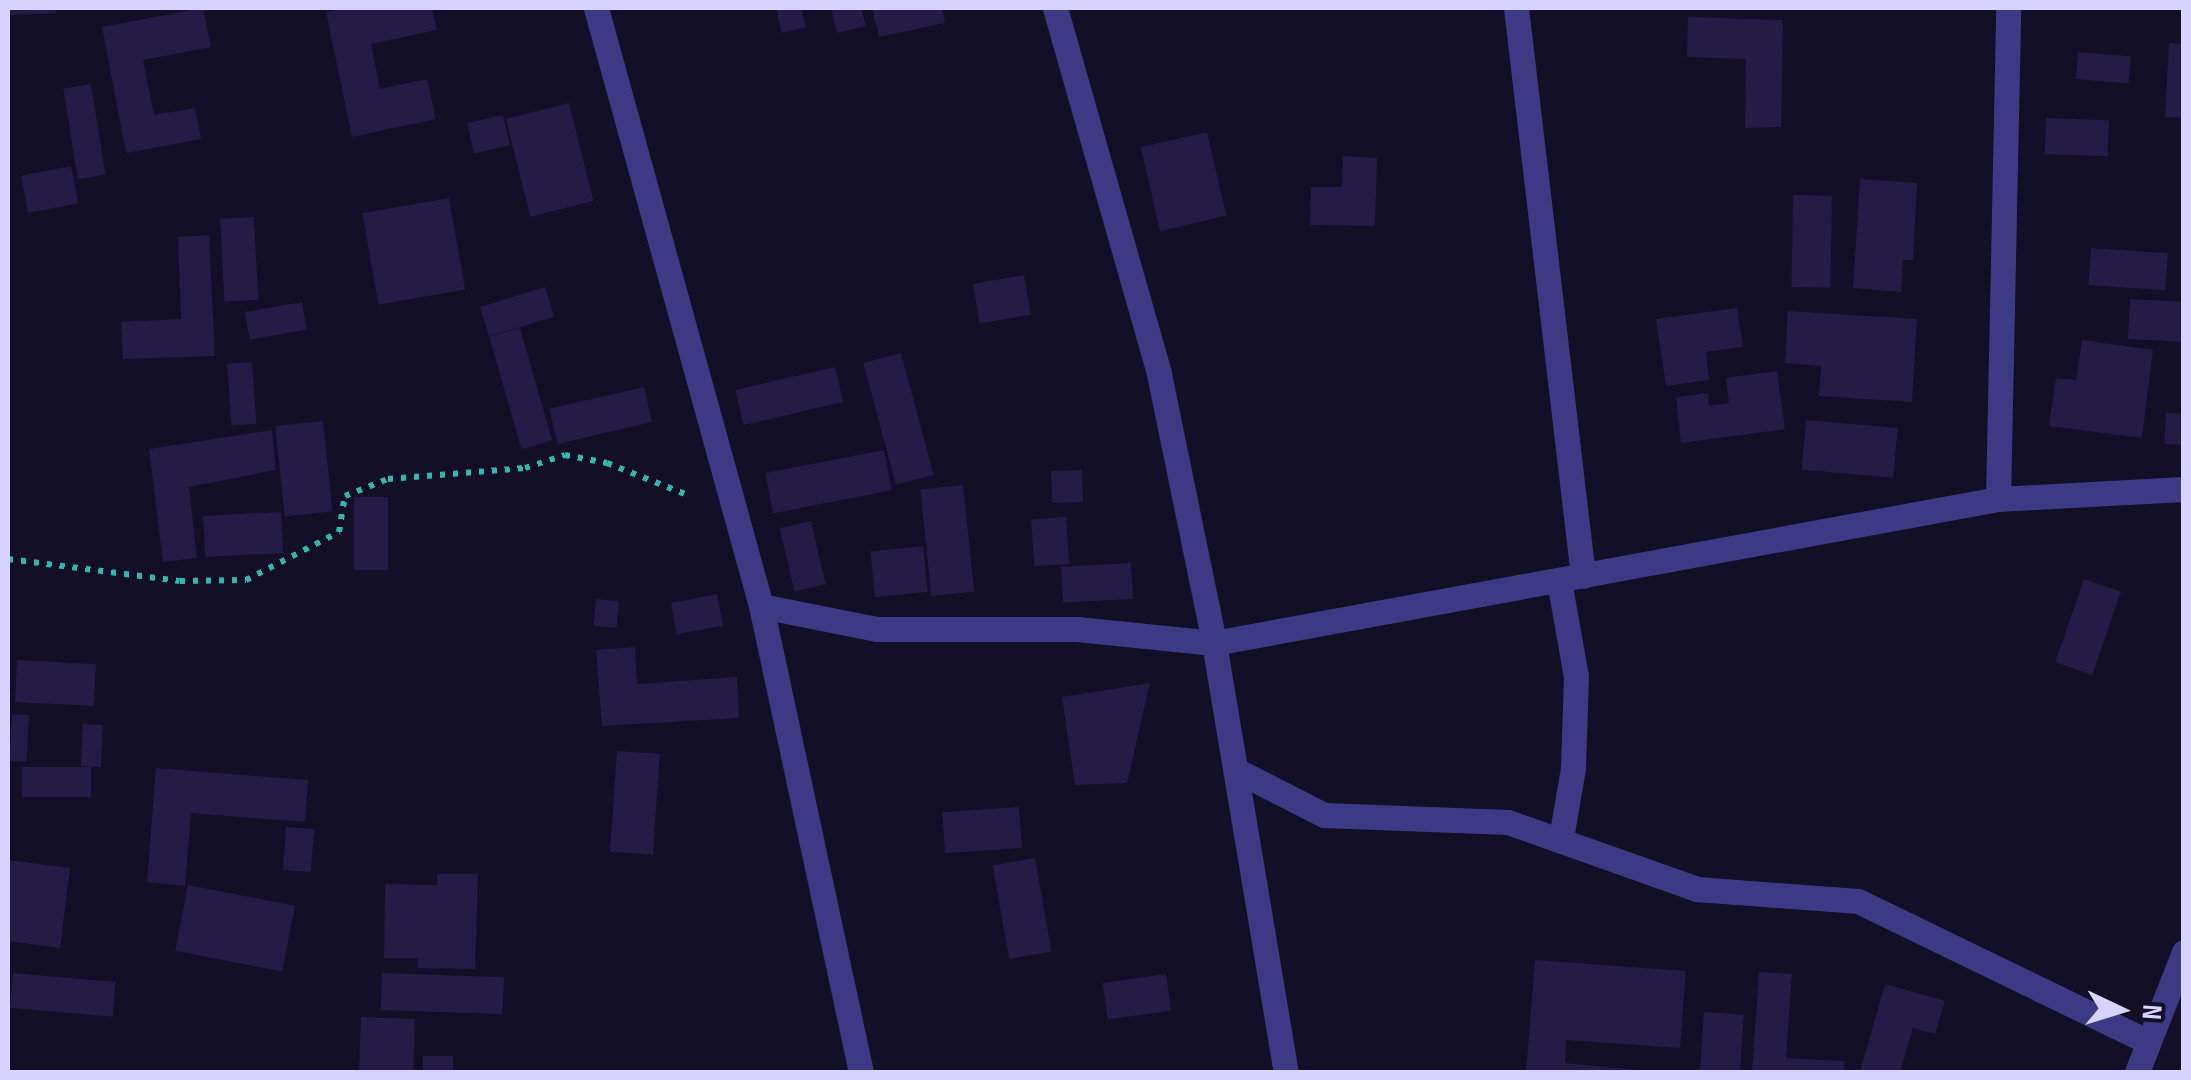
<!DOCTYPE html>
<html>
<head>
<meta charset="utf-8">
<style>
	body { margin:0 }
	#map { position:relative; width:2191px; height:1080px; overflow:hidden; background:#130f26; font-family:"Sofia Sans Condensed",sans-serif }
	div>[style] { position:absolute }
	[style*='--x'] { left:calc(var(--x)*1px); top:calc(var(--y)*1px); width:calc(var(--w)*1px); rotate:calc(var(--a)*1deg) }
	.building>* { inset:0; background:#241b47; transform-origin:0 0 }
	.path>* { height:6px; margin-top:-3px; transform-origin:0; background:repeating-linear-gradient(90deg,#2fb8b0 0 5px,transparent 0 13px) }
	.minor>* { height:25px; margin:-12.5px; padding:0 12.5px; transform-origin:12.5px; border-radius:12.5px; background:#3d3a85 }
	span { translate:-50% -50%; white-space:nowrap; text-align:center; line-height:1.15; -webkit-text-stroke:10px #130f26; paint-order:stroke }
	.frame { position:absolute; inset:0; border:10px solid #d9d4ff; pointer-events:none }
	.north { position:absolute; left:2071px; top:960px; width:100px; height:100px; -webkit-text-stroke:8px #130f26; paint-order:stroke; rotate:94deg; font-size:28px; font-weight:700; line-height:40px; text-align:center; color:#d9d4ff }
	.north::after { content:''; display:block; margin:auto; width:35px; height:45px; background:#d9d4ff; clip-path:polygon(50% 0,100% 100%,50% 72%,0 100%) }
</style>
</head>
<body>
<div id="map">
	<div class="building">
		<i style="clip-path:polygon(8px 8px,56px 8px,56px 13px,8px 15px)"></i>
		<i style="clip-path:polygon(203px 8px,211px 47px,143px 60px,154px 115px,195px 108px,201px 139px,126px 153px,102px 27px)"></i>
		<i style="clip-path:polygon(349px 8px,432px 8px,437px 30px,371px 44px,380px 89px,427px 79px,436px 119px,352px 137px,326px 12px)"></i>
		<i style="clip-path:polygon(776px 8px,801px 8px,806px 27px,782px 33px)"></i>
		<i style="clip-path:polygon(831px 8px,861px 8px,866px 26px,837px 33px)"></i>
		<i style="clip-path:polygon(872px 8px,942px 8px,945px 23px,879px 37px)"></i>
		<i style="clip-path:polygon(1688px 17px,1783px 20px,1781px 127px,1745px 128px,1746px 59px,1687px 57px)"></i>
		<i style="clip-path:polygon(2169px 43px,2184px 44px,2184px 118px,2165px 117px)"></i>
		<i style="left:2078px;top:52px;width:53px;height:27px;rotate:5deg"></i>
		<i style="left:91px;top:84px;width:92px;height:28px;rotate:81deg"></i>
		<i style="left:569px;top:103px;width:101px;height:65px;rotate:76deg"></i>
		<i style="left:503px;top:115px;width:31px;height:37px;rotate:77deg"></i>
		<i style="left:2046px;top:118px;width:63px;height:36px;rotate:2deg"></i>
		<i style="left:1207px;top:132px;width:86px;height:68px;rotate:77deg"></i>
		<i style="clip-path:polygon(1343px 156px,1377px 158px,1375px 226px,1310px 225px,1311px 187px,1342px 187px)"></i>
		<i style="left:71px;top:166px;width:38px;height:51px;rotate:79deg"></i>
		<i style="clip-path:polygon(1860px 179px,1917px 183px,1913px 260px,1903px 260px,1901px 292px,1853px 288px)"></i>
		<i style="left:1793px;top:195px;width:39px;height:92px;rotate:1deg"></i>
		<i style="left:449px;top:198px;width:93px;height:88px;rotate:80deg"></i>
		<i style="left:254px;top:217px;width:83px;height:34px;rotate:87deg"></i>
		<i style="clip-path:polygon(209px 235px,215px 356px,123px 359px,121px 322px,181px 319px,178px 237px)"></i>
		<i style="left:2091px;top:248px;width:77px;height:37px;rotate:4deg"></i>
		<i style="left:1024px;top:275px;width:40px;height:52px;rotate:80deg"></i>
		<i style="left:545px;top:287px;width:31px;height:68px;rotate:73deg"></i>
		<i style="left:2130px;top:299px;width:54px;height:40px;rotate:3deg"></i>
		<i style="left:302px;top:302px;width:28px;height:58px;rotate:80deg"></i>
		<i style="clip-path:polygon(1737px 308px,1743px 347px,1706px 352px,1709px 380px,1666px 386px,1656px 319px)"></i>
		<i style="clip-path:polygon(1788px 311px,1917px 319px,1912px 402px,1819px 396px,1821px 366px,1785px 363px)"></i>
		<i style="left:520px;top:328px;width:117px;height:32px;rotate:74deg"></i>
		<i style="clip-path:polygon(2082px 340px,2153px 350px,2142px 438px,2049px 426px,2056px 378px,2076px 380px)"></i>
		<i style="left:901px;top:353px;width:126px;height:39px;rotate:75deg"></i>
		<i style="left:252px;top:362px;width:62px;height:25px;rotate:86deg"></i>
		<i style="left:835px;top:367px;width:36px;height:102px;rotate:77deg"></i>
		<i style="clip-path:polygon(1777px 371px,1785px 429px,1681px 443px,1676px 397px,1708px 393px,1709px 406px,1729px 403px,1726px 378px)"></i>
		<i style="left:644px;top:387px;width:36px;height:97px;rotate:77deg"></i>
		<i style="left:2166px;top:413px;width:18px;height:31px;rotate:3deg"></i>
		<i style="left:1806px;top:420px;width:92px;height:50px;rotate:5deg"></i>
		<i style="left:323px;top:421px;width:91px;height:48px;rotate:84deg"></i>
		<i style="clip-path:polygon(272px 430px,276px 470px,189px 487px,197px 558px,163px 562px,149px 449px)"></i>
		<i style="left:884px;top:450px;width:41px;height:121px;rotate:79deg"></i>
		<i style="left:1082px;top:470px;width:32px;height:31px;rotate:88deg"></i>
		<i style="left:963px;top:485px;width:107px;height:43px;rotate:84deg"></i>
		<i style="left:354px;top:497px;width:34px;height:73px"></i>
		<i style="left:281px;top:512px;width:41px;height:78px;rotate:87deg"></i>
		<i style="left:1066px;top:517px;width:47px;height:35px;rotate:86deg"></i>
		<i style="left:811px;top:521px;width:65px;height:32px;rotate:77deg"></i>
		<i style="left:923px;top:546px;width:46px;height:53px;rotate:84deg"></i>
		<i style="left:1131px;top:563px;width:36px;height:70px;rotate:87deg"></i>
		<i style="left:2084px;top:579px;width:39px;height:88px;rotate:19deg"></i>
		<i style="left:717px;top:594px;width:32px;height:47px;rotate:79deg"></i>
		<i style="left:596px;top:599px;width:23px;height:27px;rotate:5deg"></i>
		<i style="clip-path:polygon(635px 647px,637px 684px,737px 677px,739px 718px,602px 726px,596px 650px)"></i>
		<i style="left:17px;top:660px;width:79px;height:42px;rotate:3deg"></i>
		<i style="clip-path:polygon(1150px 683px,1127px 783px,1075px 785px,1062px 697px)"></i>
		<i style="left:12px;top:714px;width:17px;height:47px;rotate:3deg"></i>
		<i style="left:83px;top:724px;width:20px;height:42px;rotate:3deg"></i>
		<i style="left:617px;top:751px;width:43px;height:101px;rotate:4deg"></i>
		<i style="left:22px;top:767px;width:69px;height:30px"></i>
		<i style="clip-path:polygon(156px 768px,308px 780px,305px 822px,191px 813px,185px 886px,147px 882px)"></i>
		<i style="left:1019px;top:807px;width:41px;height:77px;rotate:86deg"></i>
		<i style="left:286px;top:827px;width:28px;height:43px;rotate:4deg"></i>
		<i style="left:1035px;top:858px;width:95px;height:43px;rotate:80deg"></i>
		<i style="clip-path:polygon(8px 860px,70px 868px,60px 948px,8px 941px)"></i>
		<i style="clip-path:polygon(437px 874px,478px 874px,475px 969px,418px 968px,418px 958px,384px 958px,385px 884px,437px 885px)"></i>
		<i style="left:188px;top:885px;width:109px;height:67px;rotate:11deg"></i>
		<i style="clip-path:polygon(1535px 960px,1686px 971px,1680px 1048px,1566px 1040px,1565px 1063px,1657px 1072px,1526px 1072px)"></i>
		<i style="clip-path:polygon(1759px 972px,1792px 974px,1786px 1058px,1844px 1061px,1844px 1072px,1752px 1072px)"></i>
		<i style="left:13px;top:973px;width:103px;height:35px;rotate:5deg"></i>
		<i style="left:382px;top:973px;width:122px;height:37px;rotate:2deg"></i>
		<i style="left:1166px;top:974px;width:37px;height:64px;rotate:82deg"></i>
		<i style="clip-path:polygon(1885px 984px,1945px 1001px,1935px 1034px,1913px 1028px,1900px 1072px,1860px 1072px)"></i>
		<i style="left:1704px;top:1012px;width:40px;height:60px;rotate:4deg"></i>
		<i style="left:361px;top:1017px;width:54px;height:55px;rotate:2deg"></i>
		<i style="left:423px;top:1056px;width:30px;height:16px"></i>
	</div>
	<div class="path">
		<i style="--x:8;--y:559;--w:173;--a:7.3"></i>
		<i style="--x:180;--y:581;--w:66;--a:-0.9"></i>
		<i style="--x:246;--y:580;--w:105;--a:-27.3"></i>
		<i style="--x:339;--y:532;--w:36;--a:-81"></i>
		<i style="--x:345;--y:496;--w:46;--a:-21.6"></i>
		<i style="--x:388;--y:479;--w:137;--a:-4.6"></i>
		<i style="--x:525;--y:468;--w:42;--a:-18"></i>
		<i style="--x:565;--y:455;--w:43;--a:10.8"></i>
		<i style="--x:607;--y:463;--w:89;--a:21.7"></i>
	</div>
	<div class="minor">
		<i style="--x:596;--y:8;--w:620;--a:74.57"></i>
		<i style="--x:761;--y:606;--w:477;--a:77.9"></i>
		<i style="--x:1055;--y:8;--w:380;--a:74.1"></i>
		<i style="--x:1159;--y:374;--w:275;--a:78.4"></i>
		<i style="--x:1214;--y:643;--w:435;--a:80.5"></i>
		<i style="--x:1516;--y:8;--w:572;--a:83.27"></i>
		<i style="--x:1998;--y:499;--w:491;--a:-88.8"></i>
		<i style="--x:1559;--y:581;--w:97;--a:79.9"></i>
		<i style="--x:1576;--y:676;--w:92;--a:91.9"></i>
		<i style="--x:1573;--y:768;--w:71;--a:99.7"></i>
		<i style="--x:761;--y:606;--w:118;--a:11.2"></i>
		<i style="--x:877;--y:629;--w:200;--a:0"></i>
		<i style="--x:1077;--y:629;--w:138;--a:5.8"></i>
		<i style="--x:1214;--y:643;--w:797;--a:-10.41"></i>
		<i style="--x:1998;--y:499;--w:186;--a:-3.1"></i>
		<i style="--x:1236;--y:770;--w:99;--a:27.1"></i>
		<i style="--x:1324;--y:815;--w:184;--a:2.2"></i>
		<i style="--x:1508;--y:822;--w:201;--a:19.5"></i>
		<i style="--x:1697;--y:889;--w:161;--a:4.3"></i>
		<i style="--x:1858;--y:901;--w:323;--a:25.9"></i>
		<i style="--x:2137;--y:1072;--w:129;--a:-68.6"></i>
	</div>
	<div class="frame"></div>
	<div class="north">N</div>
</div>
</body>
</html>
